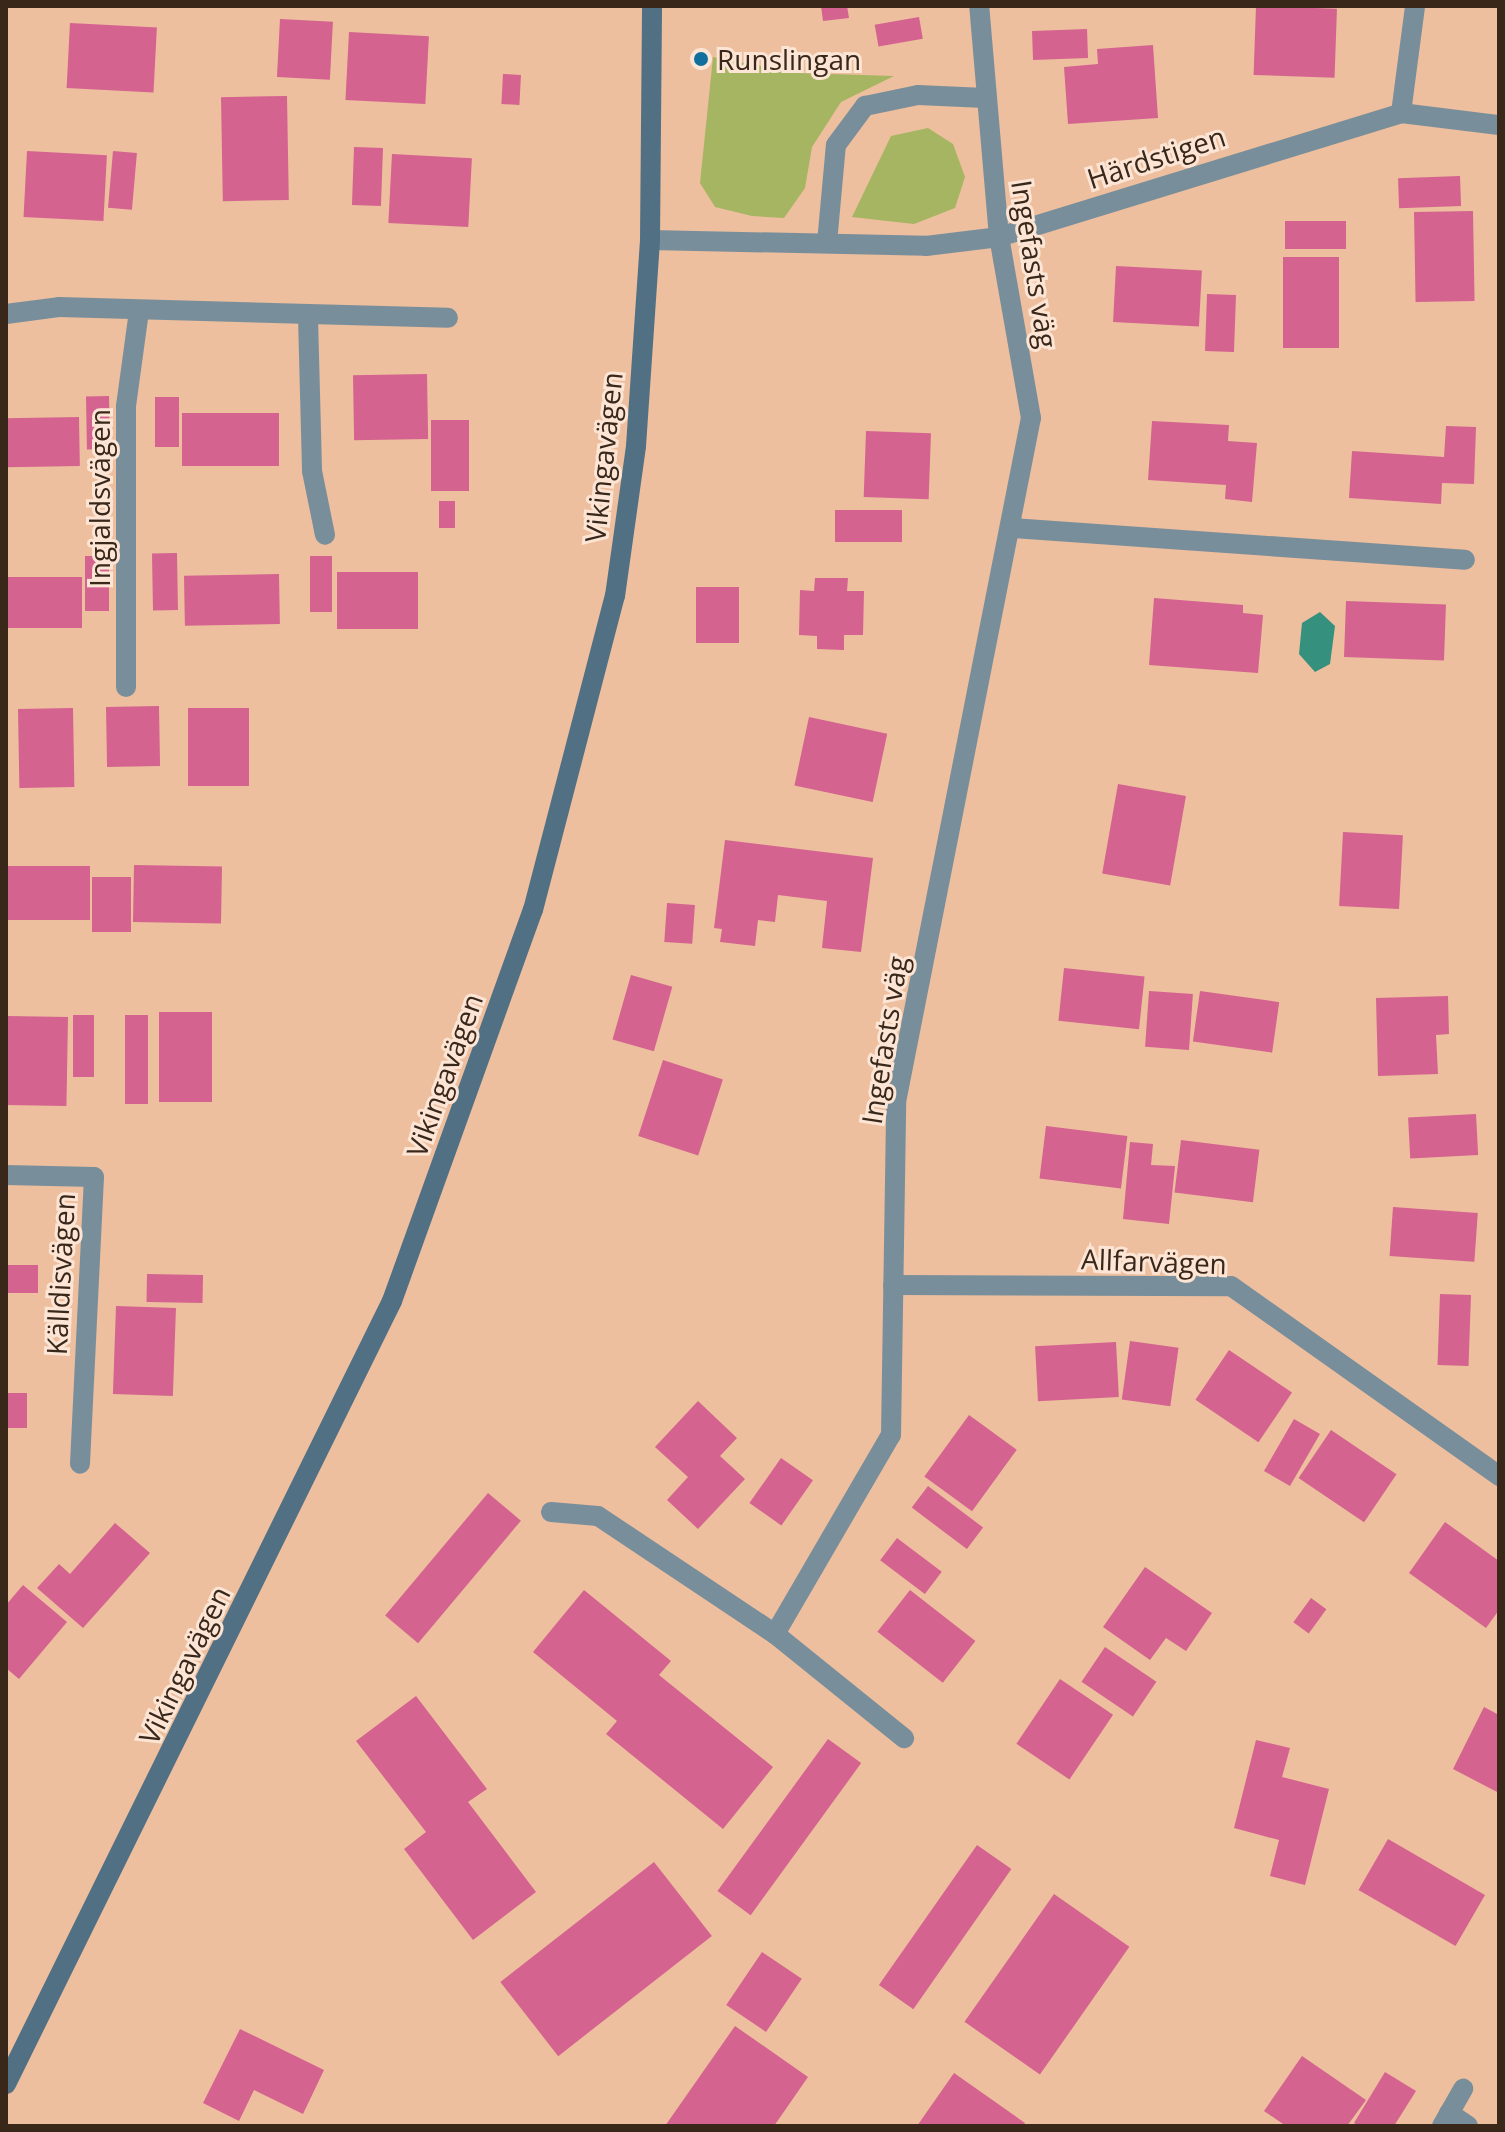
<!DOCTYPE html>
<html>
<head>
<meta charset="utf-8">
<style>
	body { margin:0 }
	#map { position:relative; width:1505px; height:2132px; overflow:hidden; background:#edbf9e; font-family:"Open Sans",sans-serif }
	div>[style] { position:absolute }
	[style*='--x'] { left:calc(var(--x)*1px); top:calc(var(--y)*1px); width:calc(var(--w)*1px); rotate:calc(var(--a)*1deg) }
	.green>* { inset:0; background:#a6b561 }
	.water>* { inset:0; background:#35907e }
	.building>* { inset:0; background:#d4638f; transform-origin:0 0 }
	.lane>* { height:20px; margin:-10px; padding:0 10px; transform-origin:10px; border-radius:10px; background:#798e9b }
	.street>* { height:20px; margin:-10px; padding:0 10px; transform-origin:10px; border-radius:10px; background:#798e9b }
	.secondary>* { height:20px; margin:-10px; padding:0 10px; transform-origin:10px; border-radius:10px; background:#527084 }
	.dots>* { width:22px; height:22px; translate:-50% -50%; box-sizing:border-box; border:4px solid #fde5d5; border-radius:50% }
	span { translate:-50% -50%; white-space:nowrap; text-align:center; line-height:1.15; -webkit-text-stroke:6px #fde5d5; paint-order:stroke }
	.poi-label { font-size:28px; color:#39271a }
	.left { translate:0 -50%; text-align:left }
	.street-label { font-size:28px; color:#39271a }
	.frame { position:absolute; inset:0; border:8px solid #39271a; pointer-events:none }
</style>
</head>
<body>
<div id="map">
	<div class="green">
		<i style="clip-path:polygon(713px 57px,798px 73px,894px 76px,841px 102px,812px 147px,805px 188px,784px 218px,752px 216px,715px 207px,700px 183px)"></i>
		<i style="clip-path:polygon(928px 128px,953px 144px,965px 177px,955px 208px,914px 224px,852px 217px,891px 136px)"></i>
	</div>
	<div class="water">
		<i style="clip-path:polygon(1320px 612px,1335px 626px,1330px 664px,1315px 672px,1299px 654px,1302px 623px)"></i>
	</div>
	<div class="building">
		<i style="clip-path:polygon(821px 6px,847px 6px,849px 18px,823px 21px)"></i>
		<i style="left:1256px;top:6px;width:81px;height:69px;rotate:2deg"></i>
		<i style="left:919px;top:17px;width:22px;height:45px;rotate:80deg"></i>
		<i style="left:280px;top:19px;width:53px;height:58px;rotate:3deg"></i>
		<i style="left:70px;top:23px;width:87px;height:65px;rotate:3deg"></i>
		<i style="left:1087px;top:29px;width:29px;height:55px;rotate:88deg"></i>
		<i style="left:349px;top:32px;width:80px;height:68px;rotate:3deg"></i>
		<i style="clip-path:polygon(1153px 45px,1158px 118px,1068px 124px,1064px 67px,1098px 64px,1097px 49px)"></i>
		<i style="left:503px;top:74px;width:18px;height:30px;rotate:3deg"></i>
		<i style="left:287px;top:96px;width:104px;height:66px;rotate:89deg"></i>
		<i style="left:354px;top:147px;width:29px;height:58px;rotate:2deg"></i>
		<i style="left:27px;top:151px;width:80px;height:66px;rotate:3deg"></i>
		<i style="left:113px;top:151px;width:24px;height:57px;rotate:5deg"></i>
		<i style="left:392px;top:154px;width:80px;height:69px;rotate:3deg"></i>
		<i style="left:1460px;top:176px;width:30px;height:62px;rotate:88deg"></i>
		<i style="left:1473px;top:211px;width:90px;height:59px;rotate:89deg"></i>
		<i style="left:1285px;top:221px;width:61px;height:28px"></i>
		<i style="left:1283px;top:257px;width:56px;height:91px"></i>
		<i style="left:1116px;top:266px;width:86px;height:56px;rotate:3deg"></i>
		<i style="left:1207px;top:294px;width:29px;height:57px;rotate:2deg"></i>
		<i style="left:427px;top:374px;width:65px;height:74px;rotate:89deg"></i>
		<i style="left:109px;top:396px;width:53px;height:23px;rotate:89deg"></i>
		<i style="left:155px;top:397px;width:24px;height:50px"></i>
		<i style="left:182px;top:413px;width:97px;height:53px"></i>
		<i style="left:79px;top:417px;width:49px;height:73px;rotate:89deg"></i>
		<i style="left:431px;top:420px;width:38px;height:71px"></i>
		<i style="clip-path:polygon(1152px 421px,1229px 425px,1228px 441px,1257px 443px,1252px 502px,1225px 499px,1226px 485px,1148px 480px)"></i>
		<i style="clip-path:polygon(1446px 426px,1476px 427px,1474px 484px,1442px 483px,1441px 504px,1349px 498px,1352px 451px,1444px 457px)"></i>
		<i style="left:866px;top:431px;width:65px;height:66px;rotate:2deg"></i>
		<i style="left:439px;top:501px;width:16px;height:27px"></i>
		<i style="left:835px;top:510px;width:67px;height:32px"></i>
		<i style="left:177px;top:553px;width:57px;height:25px;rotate:89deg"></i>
		<i style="left:85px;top:556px;width:24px;height:55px"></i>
		<i style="left:310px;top:556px;width:22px;height:56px"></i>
		<i style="left:418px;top:572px;width:57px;height:81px;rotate:90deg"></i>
		<i style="left:279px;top:574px;width:50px;height:95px;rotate:89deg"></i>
		<i style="left:82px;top:577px;width:51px;height:76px;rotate:90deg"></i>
		<i style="clip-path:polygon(815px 578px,848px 578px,847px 591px,864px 591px,863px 635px,844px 635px,844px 650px,817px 649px,817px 636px,799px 635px,800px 590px,814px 591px)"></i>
		<i style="left:739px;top:587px;width:56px;height:43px;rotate:90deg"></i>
		<i style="clip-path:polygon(1154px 598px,1243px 605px,1243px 613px,1263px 615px,1258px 673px,1149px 665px)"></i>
		<i style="left:1346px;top:601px;width:100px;height:56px;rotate:2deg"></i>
		<i style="left:159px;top:706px;width:60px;height:53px;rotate:89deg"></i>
		<i style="left:73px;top:708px;width:79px;height:55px;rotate:89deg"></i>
		<i style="left:188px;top:708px;width:61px;height:78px"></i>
		<i style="left:809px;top:717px;width:80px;height:70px;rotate:12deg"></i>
		<i style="left:1118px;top:784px;width:69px;height:91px;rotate:10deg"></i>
		<i style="left:1343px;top:832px;width:60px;height:74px;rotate:3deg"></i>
		<i style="clip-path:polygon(725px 840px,873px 858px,861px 952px,822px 948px,827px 901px,778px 895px,775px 922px,758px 920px,755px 946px,720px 942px,722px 929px,714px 928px)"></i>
		<i style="left:134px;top:865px;width:88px;height:57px;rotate:1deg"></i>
		<i style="left:6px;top:866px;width:84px;height:54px"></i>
		<i style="left:92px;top:877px;width:39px;height:55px"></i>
		<i style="left:667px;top:903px;width:28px;height:39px;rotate:4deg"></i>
		<i style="left:1064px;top:968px;width:81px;height:53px;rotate:6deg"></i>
		<i style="left:631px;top:975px;width:43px;height:67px;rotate:16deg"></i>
		<i style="left:1149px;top:991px;width:44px;height:56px;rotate:4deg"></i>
		<i style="left:1200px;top:991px;width:80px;height:51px;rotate:8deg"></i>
		<i style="clip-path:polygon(1448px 996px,1449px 1034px,1436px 1035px,1438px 1074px,1378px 1076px,1376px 998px)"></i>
		<i style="left:159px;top:1012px;width:53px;height:90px"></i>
		<i style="left:94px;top:1015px;width:62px;height:21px;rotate:90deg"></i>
		<i style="left:125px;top:1015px;width:23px;height:89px"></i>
		<i style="left:7px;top:1016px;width:61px;height:89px;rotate:1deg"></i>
		<i style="left:663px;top:1060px;width:63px;height:80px;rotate:18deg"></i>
		<i style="left:1476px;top:1114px;width:41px;height:68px;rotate:87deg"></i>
		<i style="left:1046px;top:1126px;width:82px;height:53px;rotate:7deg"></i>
		<i style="left:1181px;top:1140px;width:79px;height:53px;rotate:7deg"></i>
		<i style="clip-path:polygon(1130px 1142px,1153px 1144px,1151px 1165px,1175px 1166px,1169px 1224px,1123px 1219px)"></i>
		<i style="left:1393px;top:1207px;width:85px;height:49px;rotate:4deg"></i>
		<i style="left:6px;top:1265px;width:32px;height:28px"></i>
		<i style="left:147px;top:1274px;width:56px;height:28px;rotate:1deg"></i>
		<i style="left:1440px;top:1294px;width:31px;height:71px;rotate:2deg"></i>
		<i style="left:116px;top:1306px;width:60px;height:88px;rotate:2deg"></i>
		<i style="left:1130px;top:1341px;width:49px;height:59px;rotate:8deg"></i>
		<i style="left:1116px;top:1342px;width:55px;height:81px;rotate:87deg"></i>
		<i style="left:1229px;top:1350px;width:76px;height:60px;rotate:34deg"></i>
		<i style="left:6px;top:1393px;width:21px;height:35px"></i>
		<i style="clip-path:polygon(698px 1401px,737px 1438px,720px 1456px,745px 1479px,698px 1529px,667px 1500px,688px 1477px,655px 1447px)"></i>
		<i style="left:969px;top:1415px;width:59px;height:76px;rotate:36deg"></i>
		<i style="left:1294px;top:1419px;width:30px;height:60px;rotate:30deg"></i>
		<i style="left:1331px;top:1430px;width:79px;height:58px;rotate:34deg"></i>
		<i style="left:781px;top:1458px;width:39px;height:55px;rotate:35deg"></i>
		<i style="left:928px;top:1486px;width:69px;height:27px;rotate:37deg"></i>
		<i style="left:488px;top:1493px;width:43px;height:160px;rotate:40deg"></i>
		<i style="clip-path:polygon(1445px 1522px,1499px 1561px,1499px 1610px,1486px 1628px,1409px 1573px)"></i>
		<i style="clip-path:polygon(115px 1523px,150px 1553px,83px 1628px,37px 1588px,59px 1564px,70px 1574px)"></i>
		<i style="left:897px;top:1538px;width:56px;height:28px;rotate:37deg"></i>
		<i style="clip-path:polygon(1145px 1567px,1212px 1613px,1186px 1651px,1166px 1638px,1150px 1660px,1103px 1627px)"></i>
		<i style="clip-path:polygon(23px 1585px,67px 1622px,19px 1679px,6px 1668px,6px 1605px)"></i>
		<i style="clip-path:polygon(584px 1590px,671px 1661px,659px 1675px,773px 1767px,723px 1829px,606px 1734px,617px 1721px,533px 1652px)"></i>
		<i style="left:910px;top:1590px;width:83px;height:53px;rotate:38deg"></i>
		<i style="left:1311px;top:1598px;width:19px;height:30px;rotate:36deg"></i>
		<i style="left:1105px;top:1647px;width:62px;height:42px;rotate:34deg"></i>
		<i style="left:1060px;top:1679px;width:64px;height:78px;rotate:34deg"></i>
		<i style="clip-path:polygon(416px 1696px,487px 1789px,468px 1802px,536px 1892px,473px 1940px,404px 1849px,426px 1832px,356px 1741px)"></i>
		<i style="clip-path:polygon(1484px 1707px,1499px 1715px,1499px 1793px,1453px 1769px)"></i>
		<i style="left:828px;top:1739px;width:41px;height:188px;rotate:36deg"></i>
		<i style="clip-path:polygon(1256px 1740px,1290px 1748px,1282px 1777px,1329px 1789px,1305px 1885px,1270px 1876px,1279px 1840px,1234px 1828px)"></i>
		<i style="left:1388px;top:1839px;width:112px;height:59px;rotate:30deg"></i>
		<i style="left:977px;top:1845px;width:42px;height:171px;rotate:35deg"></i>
		<i style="left:654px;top:1862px;width:94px;height:195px;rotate:52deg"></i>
		<i style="left:1054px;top:1894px;width:92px;height:156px;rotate:35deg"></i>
		<i style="left:762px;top:1952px;width:48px;height:64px;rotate:34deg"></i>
		<i style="clip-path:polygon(735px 2026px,808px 2077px,774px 2126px,665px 2126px)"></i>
		<i style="clip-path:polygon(240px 2029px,324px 2070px,303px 2114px,254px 2090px,239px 2121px,203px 2103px)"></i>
		<i style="clip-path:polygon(1302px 2056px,1366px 2100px,1347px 2126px,1286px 2126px,1264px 2111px)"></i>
		<i style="clip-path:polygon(1385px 2072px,1416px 2091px,1394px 2126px,1359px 2126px,1354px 2123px)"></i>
		<i style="clip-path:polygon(954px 2073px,1025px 2123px,1023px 2126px,917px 2126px)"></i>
	</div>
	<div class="lane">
		<i style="--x:126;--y:687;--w:281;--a:-90"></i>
		<i style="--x:126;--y:406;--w:96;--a:-82.2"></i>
		<i style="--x:1449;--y:2113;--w:23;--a:34"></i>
	</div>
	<div class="street">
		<i style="--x:1401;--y:113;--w:108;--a:-82.5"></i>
		<i style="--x:650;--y:240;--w:276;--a:1.2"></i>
		<i style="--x:926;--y:246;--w:74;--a:-7"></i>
		<i style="--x:999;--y:237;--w:421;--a:-17.1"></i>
		<i style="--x:1401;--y:113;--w:99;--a:7"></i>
		<i style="--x:827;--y:243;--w:98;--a:-84.8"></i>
		<i style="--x:836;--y:145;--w:49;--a:-53.4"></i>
		<i style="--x:865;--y:106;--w:54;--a:-11.7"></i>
		<i style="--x:918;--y:95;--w:67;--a:2.6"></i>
		<i style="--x:6;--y:314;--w:53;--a:-7.5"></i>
		<i style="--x:59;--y:307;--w:389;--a:1.6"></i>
		<i style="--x:308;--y:317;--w:154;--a:88.5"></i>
		<i style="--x:312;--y:471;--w:65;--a:78.5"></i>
		<i style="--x:1011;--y:528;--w:455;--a:4"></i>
		<i style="--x:6;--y:1175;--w:88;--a:1.3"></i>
		<i style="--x:94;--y:1177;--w:287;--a:92.8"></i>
		<i style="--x:893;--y:1285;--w:338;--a:0.2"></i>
		<i style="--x:1231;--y:1286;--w:329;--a:35.3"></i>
		<i style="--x:551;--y:1512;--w:47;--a:4.9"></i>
		<i style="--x:598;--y:1516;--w:213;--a:33.7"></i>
		<i style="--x:775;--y:1634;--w:166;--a:38.9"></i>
		<i style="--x:775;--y:1634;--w:230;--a:-59.8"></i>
		<i style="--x:891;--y:1435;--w:333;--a:-89.1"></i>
		<i style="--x:896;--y:1102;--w:697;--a:-78.84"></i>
		<i style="--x:1031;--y:418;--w:184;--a:-100"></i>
		<i style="--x:999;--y:237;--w:232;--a:-94.9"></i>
		<i style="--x:1442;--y:2126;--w:43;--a:-60.4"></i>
	</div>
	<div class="secondary">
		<i style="--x:6;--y:2084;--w:873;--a:-63.76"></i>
		<i style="--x:392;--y:1301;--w:416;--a:-70.2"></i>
		<i style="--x:533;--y:910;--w:325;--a:-75.4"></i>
		<i style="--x:615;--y:596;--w:151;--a:-82"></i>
		<i style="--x:636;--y:446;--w:206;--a:-86.1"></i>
		<i style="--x:650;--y:240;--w:234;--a:-89.5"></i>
	</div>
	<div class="dots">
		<i style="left:701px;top:59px;background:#116f9d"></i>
	</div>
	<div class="poi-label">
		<span class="left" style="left:717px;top:59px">Runslingan</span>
	</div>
	<div class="street-label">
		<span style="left:1156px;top:157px;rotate:-18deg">Härdstigen</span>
		<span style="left:1035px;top:264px;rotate:81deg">Ingefasts väg</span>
		<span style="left:603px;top:457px;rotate:-84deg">Vikingavägen</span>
		<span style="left:99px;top:498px;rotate:-90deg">Ingjaldsvägen</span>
		<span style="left:884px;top:1040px;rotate:-81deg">Ingefasts väg</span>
		<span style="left:444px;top:1075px;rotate:-70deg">Vikingavägen</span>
		<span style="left:1154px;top:1261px;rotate:2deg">Allfarvägen</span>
		<span style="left:60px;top:1274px;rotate:-87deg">Källdisvägen</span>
		<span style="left:184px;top:1665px;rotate:-64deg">Vikingavägen</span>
	</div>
	<div class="frame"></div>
</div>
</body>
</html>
